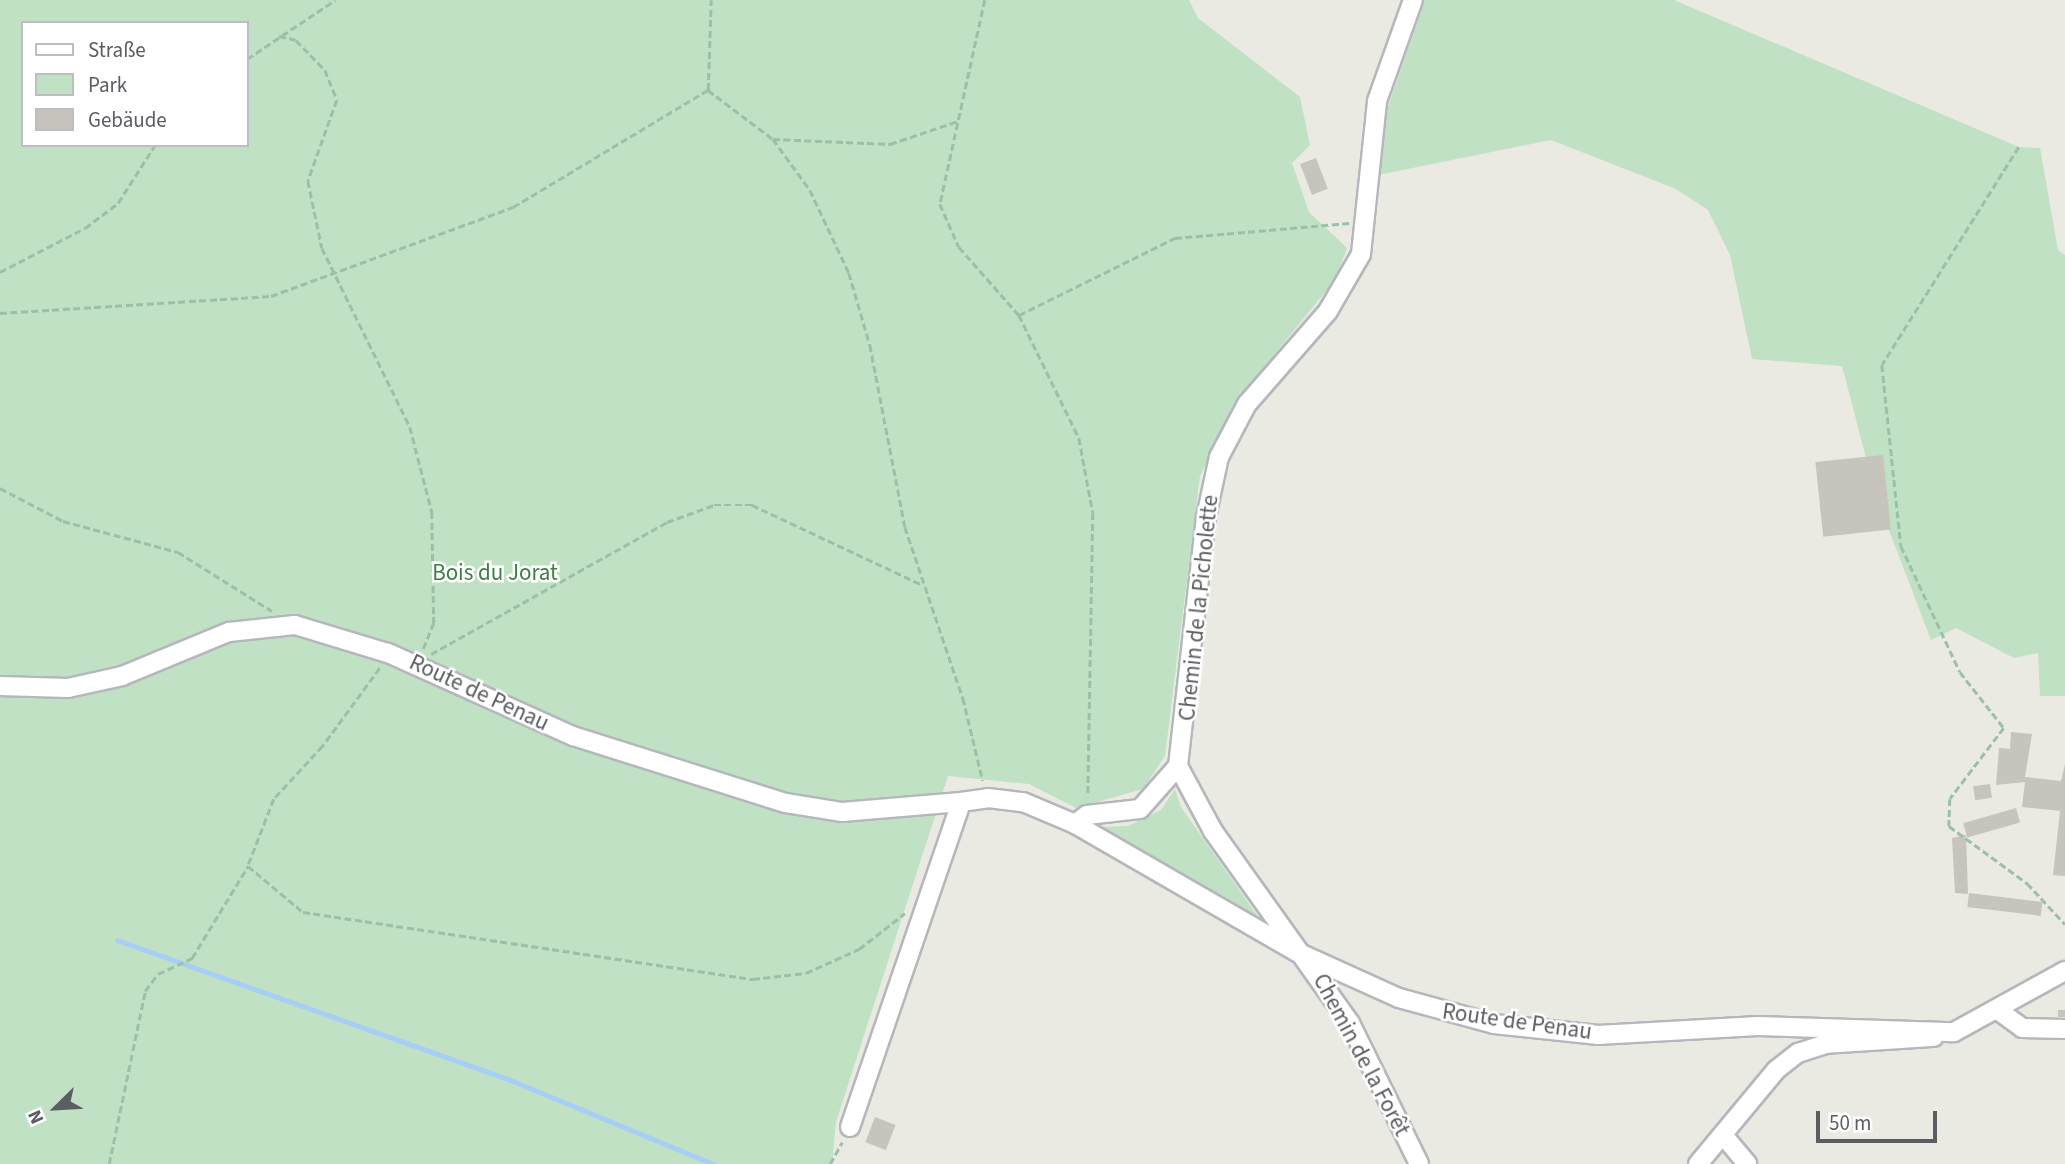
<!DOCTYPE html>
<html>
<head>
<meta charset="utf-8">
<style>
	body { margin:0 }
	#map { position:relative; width:2065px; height:1164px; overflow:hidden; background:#ebeae2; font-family:"Source Sans 3",sans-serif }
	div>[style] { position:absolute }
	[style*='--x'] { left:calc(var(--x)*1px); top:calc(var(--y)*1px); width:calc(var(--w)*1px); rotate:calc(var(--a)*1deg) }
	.green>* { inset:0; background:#c0e1c3 }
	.stream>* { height:5px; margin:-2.5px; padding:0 2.5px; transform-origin:2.5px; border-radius:2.5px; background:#a7cef6 }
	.building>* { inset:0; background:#c7c4be; transform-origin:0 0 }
	.path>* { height:2.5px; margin-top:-1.25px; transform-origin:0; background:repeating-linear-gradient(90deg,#9ac1a8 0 7px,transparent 0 10.5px) }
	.roads { filter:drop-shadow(2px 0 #b4b7bb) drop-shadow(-2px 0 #b4b7bb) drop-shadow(0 2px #b4b7bb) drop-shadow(0 -2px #b4b7bb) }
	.minor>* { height:18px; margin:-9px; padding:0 9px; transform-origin:9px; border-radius:9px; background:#fff }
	span { translate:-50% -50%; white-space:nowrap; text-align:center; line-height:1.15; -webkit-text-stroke:5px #fff; paint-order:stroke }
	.park-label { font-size:23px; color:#3c7e44 }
	.street-label { font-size:23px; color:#5a5d61 }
	.legend { position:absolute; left:21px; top:21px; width:228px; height:126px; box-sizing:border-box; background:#fff; border:2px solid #bdbec0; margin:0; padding:9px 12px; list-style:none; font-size:21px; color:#5a5d61 }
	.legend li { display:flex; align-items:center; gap:14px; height:35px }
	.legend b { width:35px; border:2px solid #bdbec0 }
	.north { position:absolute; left:21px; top:1073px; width:70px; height:70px; -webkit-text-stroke:5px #fff; paint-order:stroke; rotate:246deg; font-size:19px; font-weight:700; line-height:28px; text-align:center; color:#5a5d61 }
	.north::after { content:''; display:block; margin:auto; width:24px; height:32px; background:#5a5d61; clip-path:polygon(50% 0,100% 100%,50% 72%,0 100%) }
	.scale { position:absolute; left:1816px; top:1111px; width:121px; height:32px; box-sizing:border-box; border:4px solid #5a5d61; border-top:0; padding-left:9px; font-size:21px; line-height:24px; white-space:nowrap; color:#5a5d61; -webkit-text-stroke:5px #fff; paint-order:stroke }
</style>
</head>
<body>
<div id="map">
	<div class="green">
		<i style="clip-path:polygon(evenodd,0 0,1189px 0,1198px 18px,1300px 97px,1310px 145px,1292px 163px,1309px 212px,1347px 248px,1335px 280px,1242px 394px,1200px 476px,1165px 756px,1143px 789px,1076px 808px,1029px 784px,948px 776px,836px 1122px,832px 1164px,0 1164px,0 0,23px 23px,247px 23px,247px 145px,23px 145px,23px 23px)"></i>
		<i style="clip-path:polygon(1425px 0,1674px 0,2019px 147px,2040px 148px,2058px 250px,2065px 255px,2065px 696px,2040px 696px,2038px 653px,2014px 658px,1956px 628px,1931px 640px,1876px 496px,1842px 366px,1752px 359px,1730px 255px,1708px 210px,1676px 189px,1551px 140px,1373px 176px,1372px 153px)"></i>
		<i style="clip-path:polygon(1175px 789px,1181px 807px,1261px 921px,1100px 827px,1128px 826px,1161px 810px)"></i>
	</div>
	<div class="stream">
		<i style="--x:117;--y:940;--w:415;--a:19.6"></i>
		<i style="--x:508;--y:1079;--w:222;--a:22.5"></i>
	</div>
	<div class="building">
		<i style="left:1316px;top:158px;width:33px;height:17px;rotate:69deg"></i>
		<i style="left:1883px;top:455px;width:75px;height:68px;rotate:84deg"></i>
		<i style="clip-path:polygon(2011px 732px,2032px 734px,2025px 777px,2061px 781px,2065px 764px,2065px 876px,2053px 875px,2060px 811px,2022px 807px,2025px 782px,1996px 785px,1999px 748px,2010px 749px)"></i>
		<i style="left:1990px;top:784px;width:14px;height:17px;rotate:82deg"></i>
		<i style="left:2016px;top:808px;width:15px;height:55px;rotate:74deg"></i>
		<i style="clip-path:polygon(1966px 835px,1968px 894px,1955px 893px,1952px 838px)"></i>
		<i style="left:1969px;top:893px;width:74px;height:14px;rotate:7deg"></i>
		<i style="left:2058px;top:1010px;width:7px;height:7px"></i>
		<i style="left:875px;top:1117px;width:22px;height:27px;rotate:21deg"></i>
	</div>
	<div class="path">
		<i style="--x:985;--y:0;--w:209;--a:102.4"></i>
		<i style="--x:940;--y:204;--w:47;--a:66.2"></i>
		<i style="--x:959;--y:247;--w:91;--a:48.6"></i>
		<i style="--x:1019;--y:315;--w:137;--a:64"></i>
		<i style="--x:1079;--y:438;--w:76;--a:79.4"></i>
		<i style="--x:1093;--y:513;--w:284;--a:91"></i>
		<i style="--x:279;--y:36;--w:17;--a:13"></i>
		<i style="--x:296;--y:40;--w:42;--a:46"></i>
		<i style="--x:325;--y:70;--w:32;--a:68"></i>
		<i style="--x:337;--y:100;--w:86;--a:109.7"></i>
		<i style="--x:308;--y:181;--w:68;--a:78.2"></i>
		<i style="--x:322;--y:248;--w:199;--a:63.8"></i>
		<i style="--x:410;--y:427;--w:88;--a:75.5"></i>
		<i style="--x:432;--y:512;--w:111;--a:89"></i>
		<i style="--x:434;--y:623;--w:29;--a:112"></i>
		<i style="--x:247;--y:59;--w:106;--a:-33.8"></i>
		<i style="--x:708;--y:90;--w:90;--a:-88.1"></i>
		<i style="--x:773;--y:139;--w:117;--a:2.4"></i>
		<i style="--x:890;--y:144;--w:72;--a:-18.7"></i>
		<i style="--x:2019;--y:147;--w:257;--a:122.1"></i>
		<i style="--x:1882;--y:365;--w:182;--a:84"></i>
		<i style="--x:1901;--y:546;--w:139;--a:64.9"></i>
		<i style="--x:1960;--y:672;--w:71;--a:51.8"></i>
		<i style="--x:2004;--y:728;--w:89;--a:127.3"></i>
		<i style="--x:1950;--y:799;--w:27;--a:92"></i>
		<i style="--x:1949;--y:826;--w:97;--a:36.2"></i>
		<i style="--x:2027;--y:883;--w:56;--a:47.2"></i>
		<i style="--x:0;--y:272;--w:96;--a:-27.4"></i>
		<i style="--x:85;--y:228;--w:41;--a:-37.1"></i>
		<i style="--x:118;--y:203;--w:69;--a:-57.5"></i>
		<i style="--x:0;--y:313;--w:272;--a:-3.6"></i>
		<i style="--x:271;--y:296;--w:258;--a:-20.2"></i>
		<i style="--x:513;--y:207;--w:227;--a:-31"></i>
		<i style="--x:708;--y:90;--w:81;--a:37"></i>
		<i style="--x:773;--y:139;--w:63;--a:54"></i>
		<i style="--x:810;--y:190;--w:92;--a:64.8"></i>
		<i style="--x:849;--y:273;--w:75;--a:73.7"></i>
		<i style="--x:870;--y:345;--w:185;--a:79.1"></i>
		<i style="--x:905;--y:527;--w:181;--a:71.3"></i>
		<i style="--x:963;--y:698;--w:85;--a:76.5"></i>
		<i style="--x:1019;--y:315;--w:174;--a:-26.3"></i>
		<i style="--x:1175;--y:238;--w:175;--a:-4.9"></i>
		<i style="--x:0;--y:488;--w:71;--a:27.6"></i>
		<i style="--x:63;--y:521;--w:119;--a:15.1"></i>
		<i style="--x:178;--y:552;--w:111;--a:32.1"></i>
		<i style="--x:431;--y:654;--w:270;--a:-29.2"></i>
		<i style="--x:667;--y:522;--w:50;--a:-19.9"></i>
		<i style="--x:714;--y:505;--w:38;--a:0"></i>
		<i style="--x:752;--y:505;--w:187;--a:25.1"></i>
		<i style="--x:380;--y:668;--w:97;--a:126.2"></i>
		<i style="--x:323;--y:746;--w:72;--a:132.8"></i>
		<i style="--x:274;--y:799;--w:72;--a:111.2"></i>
		<i style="--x:248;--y:866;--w:72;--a:39.9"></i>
		<i style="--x:303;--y:912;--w:455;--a:8.5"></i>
		<i style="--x:753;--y:979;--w:53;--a:-6.5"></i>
		<i style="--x:806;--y:973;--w:58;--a:-24.4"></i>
		<i style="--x:859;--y:949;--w:58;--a:-38"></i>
		<i style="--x:109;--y:1164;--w:177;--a:-78.2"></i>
		<i style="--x:145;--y:991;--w:21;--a:-53"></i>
		<i style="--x:158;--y:974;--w:38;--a:-25"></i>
		<i style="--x:192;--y:958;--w:108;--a:-58.7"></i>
		<i style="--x:830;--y:1164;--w:25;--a:-61"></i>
	</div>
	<div class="roads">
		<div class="minor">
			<i style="--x:0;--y:686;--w:68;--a:1.7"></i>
			<i style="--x:68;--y:688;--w:55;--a:-12.5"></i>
			<i style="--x:122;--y:676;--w:116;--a:-22.4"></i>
			<i style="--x:229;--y:632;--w:66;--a:-6.1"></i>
			<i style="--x:295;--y:625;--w:97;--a:16.8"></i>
			<i style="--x:388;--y:653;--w:203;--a:24.2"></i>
			<i style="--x:573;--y:736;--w:223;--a:17.5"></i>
			<i style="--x:786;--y:803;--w:57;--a:9.1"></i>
			<i style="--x:842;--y:812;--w:119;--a:-4.8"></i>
			<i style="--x:1178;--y:766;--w:74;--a:61.7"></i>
			<i style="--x:1213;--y:831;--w:236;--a:54.5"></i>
			<i style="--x:1350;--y:1023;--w:157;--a:63.9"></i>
			<i style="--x:1075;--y:824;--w:15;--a:-37"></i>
			<i style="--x:1087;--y:815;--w:53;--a:-6.5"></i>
			<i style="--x:1140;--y:809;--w:57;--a:-48.5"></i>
			<i style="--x:1178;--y:766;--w:251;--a:-83.6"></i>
			<i style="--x:1206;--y:517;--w:61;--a:-77.8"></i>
			<i style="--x:1219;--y:457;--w:60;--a:-62.2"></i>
			<i style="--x:1247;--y:404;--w:123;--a:-48.9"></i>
			<i style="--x:1328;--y:311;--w:66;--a:-59.9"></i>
			<i style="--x:1361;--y:254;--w:154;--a:-84"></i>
			<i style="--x:1377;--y:101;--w:107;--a:-70.4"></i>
			<i style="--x:1999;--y:1011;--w:29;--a:36"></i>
			<i style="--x:2022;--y:1028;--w:43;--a:1.3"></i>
			<i style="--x:850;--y:1127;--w:343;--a:-71.1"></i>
			<i style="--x:961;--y:802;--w:27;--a:-8"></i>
			<i style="--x:988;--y:798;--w:35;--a:7"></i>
			<i style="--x:1023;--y:802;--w:56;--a:22.9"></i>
			<i style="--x:1075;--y:824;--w:256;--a:30"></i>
			<i style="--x:1297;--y:952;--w:112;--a:24.3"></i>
			<i style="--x:1399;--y:998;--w:98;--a:15.3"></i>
			<i style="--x:1494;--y:1024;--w:105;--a:6"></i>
			<i style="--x:1598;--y:1035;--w:160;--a:-3.2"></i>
			<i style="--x:1758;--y:1026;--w:196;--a:1.8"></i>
			<i style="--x:1954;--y:1032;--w:127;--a:-28.8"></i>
			<i style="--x:1723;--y:1135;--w:38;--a:50"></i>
			<i style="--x:1698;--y:1164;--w:122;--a:-50.3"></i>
			<i style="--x:1776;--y:1070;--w:28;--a:-38"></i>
			<i style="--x:1798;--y:1053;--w:28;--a:-18"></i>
			<i style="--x:1825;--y:1044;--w:109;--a:-3.7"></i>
		</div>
	</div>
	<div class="park-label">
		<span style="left:495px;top:573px">Bois du Jorat</span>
	</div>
	<div class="street-label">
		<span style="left:1199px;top:608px;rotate:-84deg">Chemin de la Picholette</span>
		<span style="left:479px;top:693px;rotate:25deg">Route de Penau</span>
		<span style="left:1517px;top:1022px;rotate:8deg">Route de Penau</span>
		<span style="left:1361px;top:1055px;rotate:62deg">Chemin de la Forêt</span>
	</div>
	<ul class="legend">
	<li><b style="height:9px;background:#fff"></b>Straße</li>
	<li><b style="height:19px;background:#c0e1c3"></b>Park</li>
	<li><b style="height:19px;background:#c7c4be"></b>Gebäude</li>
	</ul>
	<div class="north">N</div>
	<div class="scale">50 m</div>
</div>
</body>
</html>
